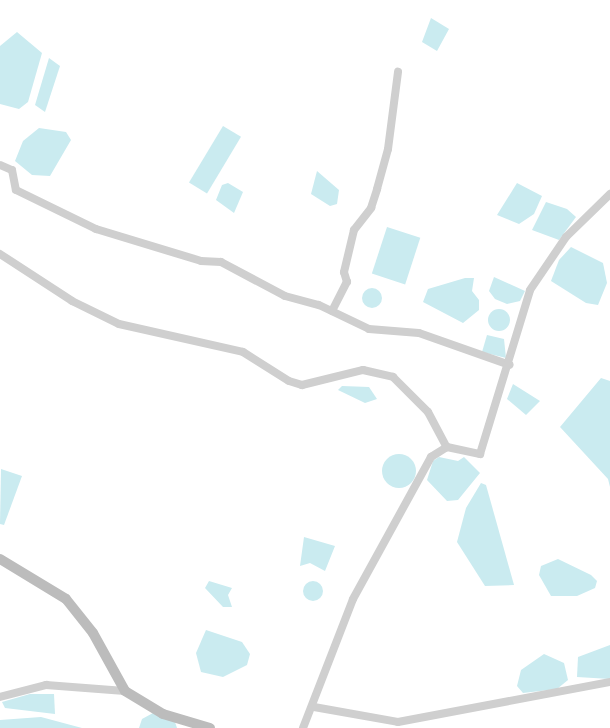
<!DOCTYPE html>
<html>
<head>
<meta charset="utf-8">
<style>
	body { margin:0 }
	#map { position:relative; width:610px; height:728px; overflow:hidden; background:#fff; font-family:Rubik,sans-serif }
	div>[style] { position:absolute }
	[style*='--x'] { left:calc(var(--x)*1px); top:calc(var(--y)*1px); width:calc(var(--w)*1px); rotate:calc(var(--a)*1deg) }
	.water>* { inset:0; background:#caebf0; transform-origin:0 0 }
	.round { border-radius:50% }
	.street>* { height:8px; margin:-4px; padding:0 4px; transform-origin:4px; border-radius:4px; background:#cfcfcf }
	.secondary>* { height:10px; margin:-5px; padding:0 5px; transform-origin:5px; border-radius:5px; background:#bcbcbc }
	span { translate:-50% -50%; white-space:nowrap; text-align:center; line-height:1.15; -webkit-text-stroke:7px #fff; paint-order:stroke }
</style>
</head>
<body>
<div id="map">
	<div class="water">
		<i style="clip-path:polygon(431px 18px,449px 29px,437px 51px,422px 42px)"></i>
		<i style="clip-path:polygon(17px 32px,42px 53px,28px 102px,19px 109px,0 104px,0 46px)"></i>
		<i style="clip-path:polygon(49px 58px,60px 66px,45px 112px,35px 105px)"></i>
		<i style="left:223px;top:126px;width:21px;height:66px;rotate:31deg"></i>
		<i style="clip-path:polygon(39px 128px,66px 132px,71px 140px,50px 176px,32px 175px,15px 161px,23px 141px)"></i>
		<i style="clip-path:polygon(317px 171px,339px 190px,337px 204px,330px 206px,311px 194px)"></i>
		<i style="clip-path:polygon(228px 183px,243px 192px,234px 213px,216px 200px,222px 185px)"></i>
		<i style="clip-path:polygon(517px 183px,542px 196px,534px 214px,519px 224px,497px 215px)"></i>
		<i style="clip-path:polygon(546px 202px,567px 209px,576px 217px,559px 240px,532px 230px)"></i>
		<i style="left:387px;top:227px;width:35px;height:49px;rotate:18deg"></i>
		<i style="clip-path:polygon(571px 247px,603px 263px,607px 283px,598px 305px,586px 303px,551px 281px,559px 260px)"></i>
		<i style="clip-path:polygon(494px 277px,525px 291px,520px 301px,507px 304px,495px 299px,489px 291px)"></i>
		<i style="clip-path:polygon(465px 278px,474px 278px,472px 291px,479px 300px,479px 310px,463px 323px,423px 302px,428px 289px)"></i>
		<i class="round" style="left:362px;top:288px;width:20px;height:20px"></i>
		<i class="round" style="left:488px;top:309px;width:22px;height:22px"></i>
		<i style="clip-path:polygon(487px 335px,504px 339px,506px 358px,482px 352px)"></i>
		<i style="clip-path:polygon(601px 378px,610px 381px,610px 487px,608px 479px,560px 427px)"></i>
		<i style="clip-path:polygon(513px 384px,540px 401px,526px 415px,507px 399px)"></i>
		<i style="clip-path:polygon(342px 386px,369px 387px,377px 399px,365px 403px,338px 390px)"></i>
		<i class="round" style="left:382px;top:454px;width:34px;height:34px"></i>
		<i style="clip-path:polygon(439px 457px,458px 461px,464px 457px,480px 473px,458px 500px,447px 501px,427px 480px,433px 461px)"></i>
		<i style="clip-path:polygon(1px 469px,22px 476px,4px 525px,0 524px)"></i>
		<i style="clip-path:polygon(481px 483px,486px 485px,514px 585px,485px 586px,457px 542px,466px 508px)"></i>
		<i style="clip-path:polygon(304px 537px,335px 546px,325px 571px,310px 563px,300px 566px)"></i>
		<i style="clip-path:polygon(558px 559px,591px 575px,597px 581px,595px 588px,577px 596px,551px 596px,539px 575px,541px 566px)"></i>
		<i class="round" style="left:303px;top:581px;width:20px;height:20px"></i>
		<i style="clip-path:polygon(209px 581px,232px 588px,228px 595px,232px 607px,223px 607px,205px 588px)"></i>
		<i style="clip-path:polygon(206px 630px,242px 642px,250px 654px,247px 665px,223px 677px,201px 672px,196px 653px)"></i>
		<i style="clip-path:polygon(610px 645px,610px 679px,577px 677px,578px 657px)"></i>
		<i style="clip-path:polygon(544px 654px,564px 663px,568px 680px,557px 689px,523px 693px,517px 686px,521px 670px)"></i>
		<i style="clip-path:polygon(30px 694px,54px 694px,55px 714px,5px 708px,2px 702px)"></i>
		<i style="clip-path:polygon(153px 713px,175px 722px,177px 728px,139px 728px,142px 719px)"></i>
		<i style="clip-path:polygon(41px 717px,82px 728px,0 728px,0 720px)"></i>
	</div>
	<div class="street">
		<i style="--x:0;--y:165;--w:13;--a:23"></i>
		<i style="--x:12;--y:170;--w:20;--a:79"></i>
		<i style="--x:16;--y:190;--w:89;--a:26"></i>
		<i style="--x:96;--y:229;--w:110;--a:16.9"></i>
		<i style="--x:201;--y:261;--w:20;--a:3"></i>
		<i style="--x:221;--y:262;--w:72;--a:28"></i>
		<i style="--x:285;--y:296;--w:35;--a:15"></i>
		<i style="--x:319;--y:305;--w:55;--a:25.6"></i>
		<i style="--x:369;--y:329;--w:50;--a:4.6"></i>
		<i style="--x:419;--y:333;--w:96;--a:19.4"></i>
		<i style="--x:0;--y:254;--w:86;--a:33.1"></i>
		<i style="--x:72;--y:301;--w:52;--a:26.1"></i>
		<i style="--x:119;--y:324;--w:127;--a:12.7"></i>
		<i style="--x:243;--y:352;--w:54;--a:32.2"></i>
		<i style="--x:289;--y:381;--w:14;--a:17"></i>
		<i style="--x:302;--y:385;--w:63;--a:-13.8"></i>
		<i style="--x:363;--y:370;--w:31;--a:13"></i>
		<i style="--x:393;--y:377;--w:49;--a:45"></i>
		<i style="--x:428;--y:412;--w:40;--a:62"></i>
		<i style="--x:332;--y:311;--w:33;--a:-63"></i>
		<i style="--x:347;--y:282;--w:10;--a:-107"></i>
		<i style="--x:344;--y:272;--w:43;--a:-76.6"></i>
		<i style="--x:354;--y:230;--w:28;--a:-52"></i>
		<i style="--x:371;--y:208;--w:20;--a:-72"></i>
		<i style="--x:377;--y:189;--w:41;--a:-74.6"></i>
		<i style="--x:388;--y:149;--w:78;--a:-82.6"></i>
		<i style="--x:0;--y:697;--w:48;--a:-14.6"></i>
		<i style="--x:46;--y:685;--w:79;--a:4.3"></i>
		<i style="--x:314;--y:707;--w:85;--a:10.1"></i>
		<i style="--x:398;--y:722;--w:216;--a:-10.7"></i>
		<i style="--x:303;--y:728;--w:138;--a:-68.8"></i>
		<i style="--x:353;--y:599;--w:162;--a:-61.2"></i>
		<i style="--x:431;--y:457;--w:19;--a:-32"></i>
		<i style="--x:447;--y:447;--w:34;--a:12"></i>
		<i style="--x:480;--y:454;--w:171;--a:-73"></i>
		<i style="--x:530;--y:290;--w:64;--a:-55.8"></i>
		<i style="--x:566;--y:237;--w:62;--a:-44.3"></i>
	</div>
	<div class="secondary">
		<i style="--x:0;--y:559;--w:77;--a:31.2"></i>
		<i style="--x:66;--y:599;--w:43;--a:51.5"></i>
		<i style="--x:93;--y:633;--w:66;--a:61.1"></i>
		<i style="--x:125;--y:691;--w:44;--a:31.2"></i>
		<i style="--x:163;--y:714;--w:49;--a:16.6"></i>
	</div>
</div>
</body>
</html>
